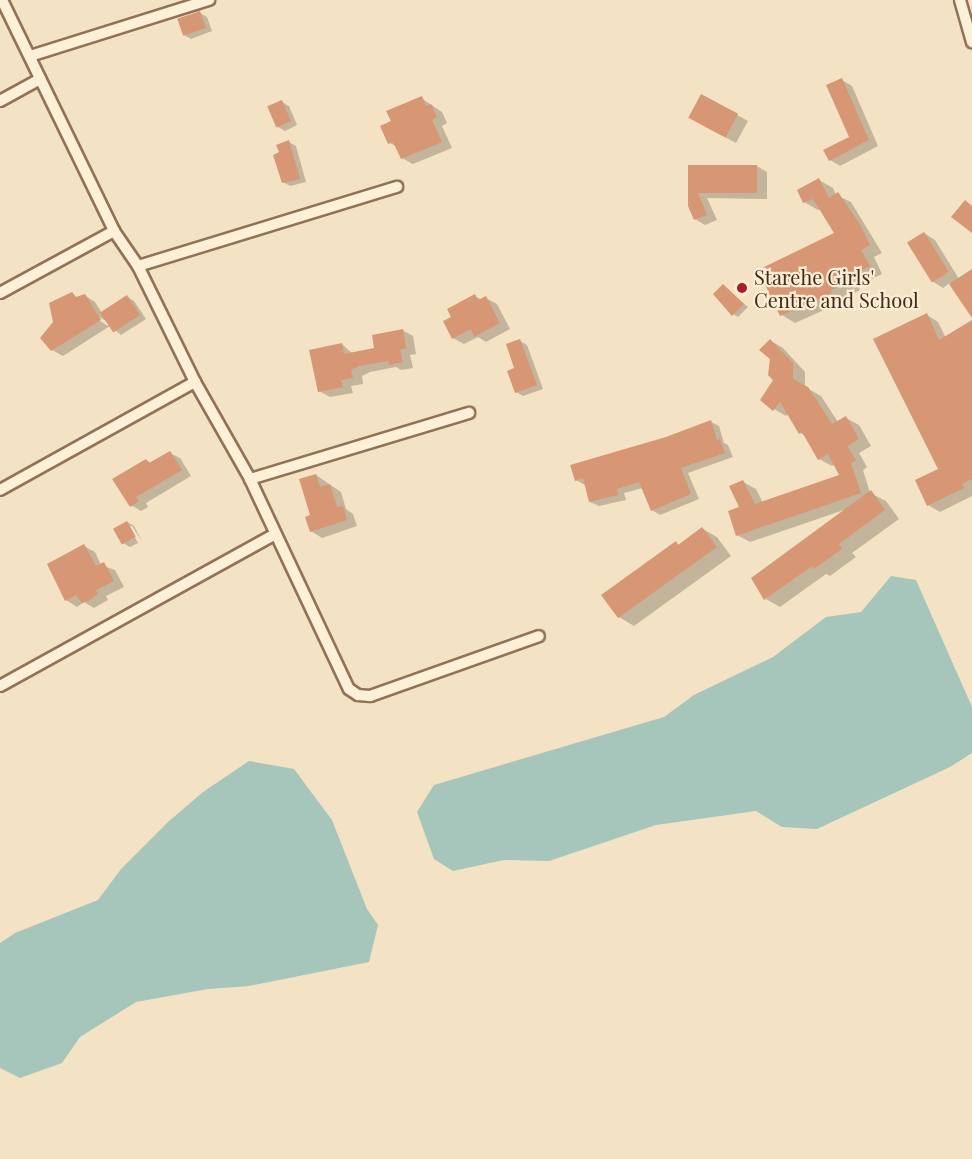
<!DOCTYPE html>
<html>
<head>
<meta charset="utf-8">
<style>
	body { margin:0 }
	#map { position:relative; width:972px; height:1159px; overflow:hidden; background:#f4e2c4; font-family:"Playfair Display",serif }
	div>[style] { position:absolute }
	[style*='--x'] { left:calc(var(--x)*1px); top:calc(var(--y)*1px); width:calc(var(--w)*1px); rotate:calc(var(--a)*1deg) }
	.water>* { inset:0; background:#a6c6bb }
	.shadow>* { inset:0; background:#0003 }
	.building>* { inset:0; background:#d79774; transform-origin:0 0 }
	.roads { filter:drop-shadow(2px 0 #917257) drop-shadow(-2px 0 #917257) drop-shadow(0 2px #917257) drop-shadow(0 -2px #917257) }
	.street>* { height:10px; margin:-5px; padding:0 5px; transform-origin:5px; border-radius:5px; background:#fdf0d8 }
	.dots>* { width:16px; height:16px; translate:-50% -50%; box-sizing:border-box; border:3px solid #faedd4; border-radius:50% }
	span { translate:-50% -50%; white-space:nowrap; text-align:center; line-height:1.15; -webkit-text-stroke:4.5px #faedd4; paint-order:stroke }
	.poi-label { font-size:20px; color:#3f2b1d }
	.left { translate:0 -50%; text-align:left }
</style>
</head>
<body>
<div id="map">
	<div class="water">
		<i style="clip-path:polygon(891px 576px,916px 580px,972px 707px,972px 753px,950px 767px,817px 829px,782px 827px,756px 811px,656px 825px,549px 861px,504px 860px,453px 871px,434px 859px,417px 812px,434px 785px,664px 717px,694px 695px,773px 657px,826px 617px,861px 612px)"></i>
		<i style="clip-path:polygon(249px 761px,294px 769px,332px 820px,367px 909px,378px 925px,369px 962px,249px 986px,208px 989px,136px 1002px,80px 1037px,62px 1063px,20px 1078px,0 1068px,0 943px,15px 933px,98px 900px,121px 869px,168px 822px,203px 792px)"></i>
	</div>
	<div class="shadow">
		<i style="clip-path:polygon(200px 13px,207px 17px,212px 31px,191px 39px,184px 35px)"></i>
		<i style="clip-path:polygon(842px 80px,852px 86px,878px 146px,840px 166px,830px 160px,850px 138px)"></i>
		<i style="clip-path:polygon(421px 98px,442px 112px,447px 123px,442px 126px,452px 148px,413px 164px,402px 158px,397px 147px,390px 143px,393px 122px)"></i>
		<i style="clip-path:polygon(282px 102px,289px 106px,297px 125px,285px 131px,278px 127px)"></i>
		<i style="clip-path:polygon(737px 115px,748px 121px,736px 143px,700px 124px)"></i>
		<i style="clip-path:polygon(289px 142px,296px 146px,306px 182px,290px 186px,283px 182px,281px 153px)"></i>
		<i style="clip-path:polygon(689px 166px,757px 166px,767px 172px,767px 199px,707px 198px,717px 220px,705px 225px,695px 219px)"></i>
		<i style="clip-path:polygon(819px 180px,833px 188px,836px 195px,851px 202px,882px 253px,874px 257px,882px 274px,858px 286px,860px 290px,843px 298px,844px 301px,795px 323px,782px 315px,836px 233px,821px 209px,818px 210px,804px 202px)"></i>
		<i style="clip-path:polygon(924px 233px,935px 240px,959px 279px,972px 271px,972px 316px,950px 283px,943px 288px,932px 281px)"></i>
		<i style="clip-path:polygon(723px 286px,748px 307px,738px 317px,733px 314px)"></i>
		<i style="clip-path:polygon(evenodd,72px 294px,78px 298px,84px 295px,95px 302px,102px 313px,127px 297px,134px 301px,146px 319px,121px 335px,110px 326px,63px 356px,52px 350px,55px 322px,72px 294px,95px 315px,108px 322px,108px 326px,94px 317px,95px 315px)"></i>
		<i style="clip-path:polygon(475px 296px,482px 300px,486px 298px,497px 304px,510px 329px,486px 342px,478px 337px,464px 344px,453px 338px,453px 317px)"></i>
		<i style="clip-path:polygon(927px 315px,938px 322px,946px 338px,972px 322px,972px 496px,940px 512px,928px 505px,940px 470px)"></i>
		<i style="clip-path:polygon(402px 330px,413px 336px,416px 354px,410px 355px,413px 368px,401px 370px,396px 367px,370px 372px,362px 376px,363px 384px,351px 386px,353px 393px,330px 397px,319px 391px,342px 344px,353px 354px,376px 349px)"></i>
		<i style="clip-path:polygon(520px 341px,527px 345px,543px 389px,523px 396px,516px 392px)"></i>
		<i style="clip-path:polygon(771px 341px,783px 348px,805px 372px,805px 387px,821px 396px,838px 422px,846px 418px,859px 425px,871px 446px,859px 453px,867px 467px,863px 470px,870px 493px,886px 501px,899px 519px,852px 553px,856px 557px,830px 576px,826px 574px,780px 607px,766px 599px,847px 509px,750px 542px,737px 535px,743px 482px,756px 489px,763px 503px,841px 475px,835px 464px,832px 466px,819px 459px,807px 436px,800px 433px,788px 414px,786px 416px,774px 409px)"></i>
		<i style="clip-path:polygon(711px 422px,719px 426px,724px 443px,728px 445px,733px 457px,688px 473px,699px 499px,660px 515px,652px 510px,643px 488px,624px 493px,626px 500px,599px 506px,590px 502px,585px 485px,576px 480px,656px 442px)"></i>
		<i style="clip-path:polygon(170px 453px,180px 458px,191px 476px,146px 503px,148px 507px,141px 511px,131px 505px,146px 460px,151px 463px)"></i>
		<i style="clip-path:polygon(316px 475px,341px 492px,346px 509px,353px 514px,357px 526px,322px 538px,311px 531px)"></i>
		<i style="clip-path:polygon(127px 522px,134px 526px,142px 541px,132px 526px,129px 526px,138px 543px,130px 547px,123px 543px)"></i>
		<i style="clip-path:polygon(703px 529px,717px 537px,731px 556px,634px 626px,619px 617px,604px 595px,676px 543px,679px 545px)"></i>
		<i style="clip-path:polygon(84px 546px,95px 552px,101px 565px,115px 570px,124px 587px,106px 596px,108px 600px,94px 608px,84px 602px,77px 607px,66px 600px)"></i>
	</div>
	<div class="building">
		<i style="left:200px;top:11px;width:18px;height:24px;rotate:71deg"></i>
		<i style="clip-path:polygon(842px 78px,869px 140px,829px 161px,823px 150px,849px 137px,826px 85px)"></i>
		<i style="left:701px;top:94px;width:42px;height:27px;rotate:28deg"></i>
		<i style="clip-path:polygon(422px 96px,426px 106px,431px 104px,437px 117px,432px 120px,442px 142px,401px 159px,393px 142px,388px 144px,380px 126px,391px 121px,386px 111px)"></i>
		<i style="left:282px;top:100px;width:23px;height:16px;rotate:67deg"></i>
		<i style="clip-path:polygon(289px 140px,300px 179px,282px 183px,273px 155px,279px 152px,276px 145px)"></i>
		<i style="clip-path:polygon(688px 165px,757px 165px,757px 193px,698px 193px,707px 215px,694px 220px,688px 206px)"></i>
		<i style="clip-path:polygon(819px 178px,829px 198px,838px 192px,861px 226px,870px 245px,861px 250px,870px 266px,846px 278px,848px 282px,830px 291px,832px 294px,780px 316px,758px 270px,834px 233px,813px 199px,803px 203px,797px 190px)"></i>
		<i style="clip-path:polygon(965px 200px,972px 206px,972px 233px,951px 217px)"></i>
		<i style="left:924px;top:232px;width:47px;height:20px;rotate:58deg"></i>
		<i style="clip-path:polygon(972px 269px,972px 318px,949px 284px)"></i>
		<i style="clip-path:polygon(723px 284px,744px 304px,732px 316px,713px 294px)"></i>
		<i style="clip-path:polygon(72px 292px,76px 297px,85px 294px,101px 320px,51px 351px,40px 338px,53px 322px,49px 303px)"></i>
		<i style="clip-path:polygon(475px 294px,478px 300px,486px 296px,500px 323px,474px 337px,471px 329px,452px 339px,443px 321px,451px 317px,447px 309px)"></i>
		<i style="left:127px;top:295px;width:24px;height:32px;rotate:57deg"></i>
		<i style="clip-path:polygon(927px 313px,939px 340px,972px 320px,972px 479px,962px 484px,964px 488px,927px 506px,915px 480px,938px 469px,873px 339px)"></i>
		<i style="clip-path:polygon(403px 329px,406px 348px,400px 350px,403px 362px,389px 365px,388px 361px,359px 366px,351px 370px,353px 378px,341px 380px,343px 387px,318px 392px,309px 350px,342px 343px,344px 354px,374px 348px,372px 335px)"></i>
		<i style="clip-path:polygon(520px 339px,537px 385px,515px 393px,507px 371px,514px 368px,506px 344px)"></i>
		<i style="clip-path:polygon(770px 339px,793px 363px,793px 379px,808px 387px,832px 424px,846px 416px,859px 439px,847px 446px,856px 460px,851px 463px,861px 493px,736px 536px,728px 511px,739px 507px,729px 486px,743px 480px,755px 504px,839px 475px,828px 454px,818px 460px,802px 432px,799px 434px,780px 402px,773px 411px,760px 400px,773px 380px,768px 375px,770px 359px,759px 350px)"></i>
		<i style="clip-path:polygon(711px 420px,717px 440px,720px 439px,725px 453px,681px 468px,691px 494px,651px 511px,639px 482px,617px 489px,618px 495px,589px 502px,583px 478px,575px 481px,570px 465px,666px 437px)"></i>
		<i style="clip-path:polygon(170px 451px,182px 470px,136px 497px,139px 501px,130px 507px,112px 479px,146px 459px,149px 463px)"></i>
		<i style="clip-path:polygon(316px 474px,320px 487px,330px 484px,337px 507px,343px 506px,347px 520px,310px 532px,305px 517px,310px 515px,299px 479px)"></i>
		<i style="clip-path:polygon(871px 490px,885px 510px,839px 544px,842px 549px,814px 569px,812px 566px,764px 600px,751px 578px)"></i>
		<i style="left:127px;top:521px;width:18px;height:16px;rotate:61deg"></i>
		<i style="clip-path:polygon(702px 527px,717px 547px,618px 618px,601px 595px,676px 541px,678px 545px)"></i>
		<i style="clip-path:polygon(84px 544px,96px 566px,104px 562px,114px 581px,96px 590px,98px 594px,90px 600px,82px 603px,76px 595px,65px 601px,47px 564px)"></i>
	</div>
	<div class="roads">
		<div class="street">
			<i style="--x:2;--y:0;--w:257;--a:64.1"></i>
			<i style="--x:114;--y:231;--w:42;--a:55.6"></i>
			<i style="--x:138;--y:266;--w:129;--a:63.8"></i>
			<i style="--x:195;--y:382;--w:112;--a:60.4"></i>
			<i style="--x:250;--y:479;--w:232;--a:64.8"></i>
			<i style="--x:349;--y:689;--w:11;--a:34"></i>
			<i style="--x:358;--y:695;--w:12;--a:5"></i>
			<i style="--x:370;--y:696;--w:179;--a:-19.5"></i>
			<i style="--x:960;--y:0;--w:44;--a:74.1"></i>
			<i style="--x:30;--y:56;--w:188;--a:-17.4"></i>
			<i style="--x:0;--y:101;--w:46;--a:-28.8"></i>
			<i style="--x:138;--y:266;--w:271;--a:-17"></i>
			<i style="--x:0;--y:293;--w:130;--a:-28.5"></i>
			<i style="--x:250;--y:479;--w:229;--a:-16.8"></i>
			<i style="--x:0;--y:490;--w:223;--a:-29"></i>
			<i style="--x:0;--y:686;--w:314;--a:-28.9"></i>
		</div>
	</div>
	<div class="dots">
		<i style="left:742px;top:288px;background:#a91e28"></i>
	</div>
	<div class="poi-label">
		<span class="left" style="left:754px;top:288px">Starehe Girls'<br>Centre and School</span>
	</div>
</div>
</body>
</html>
